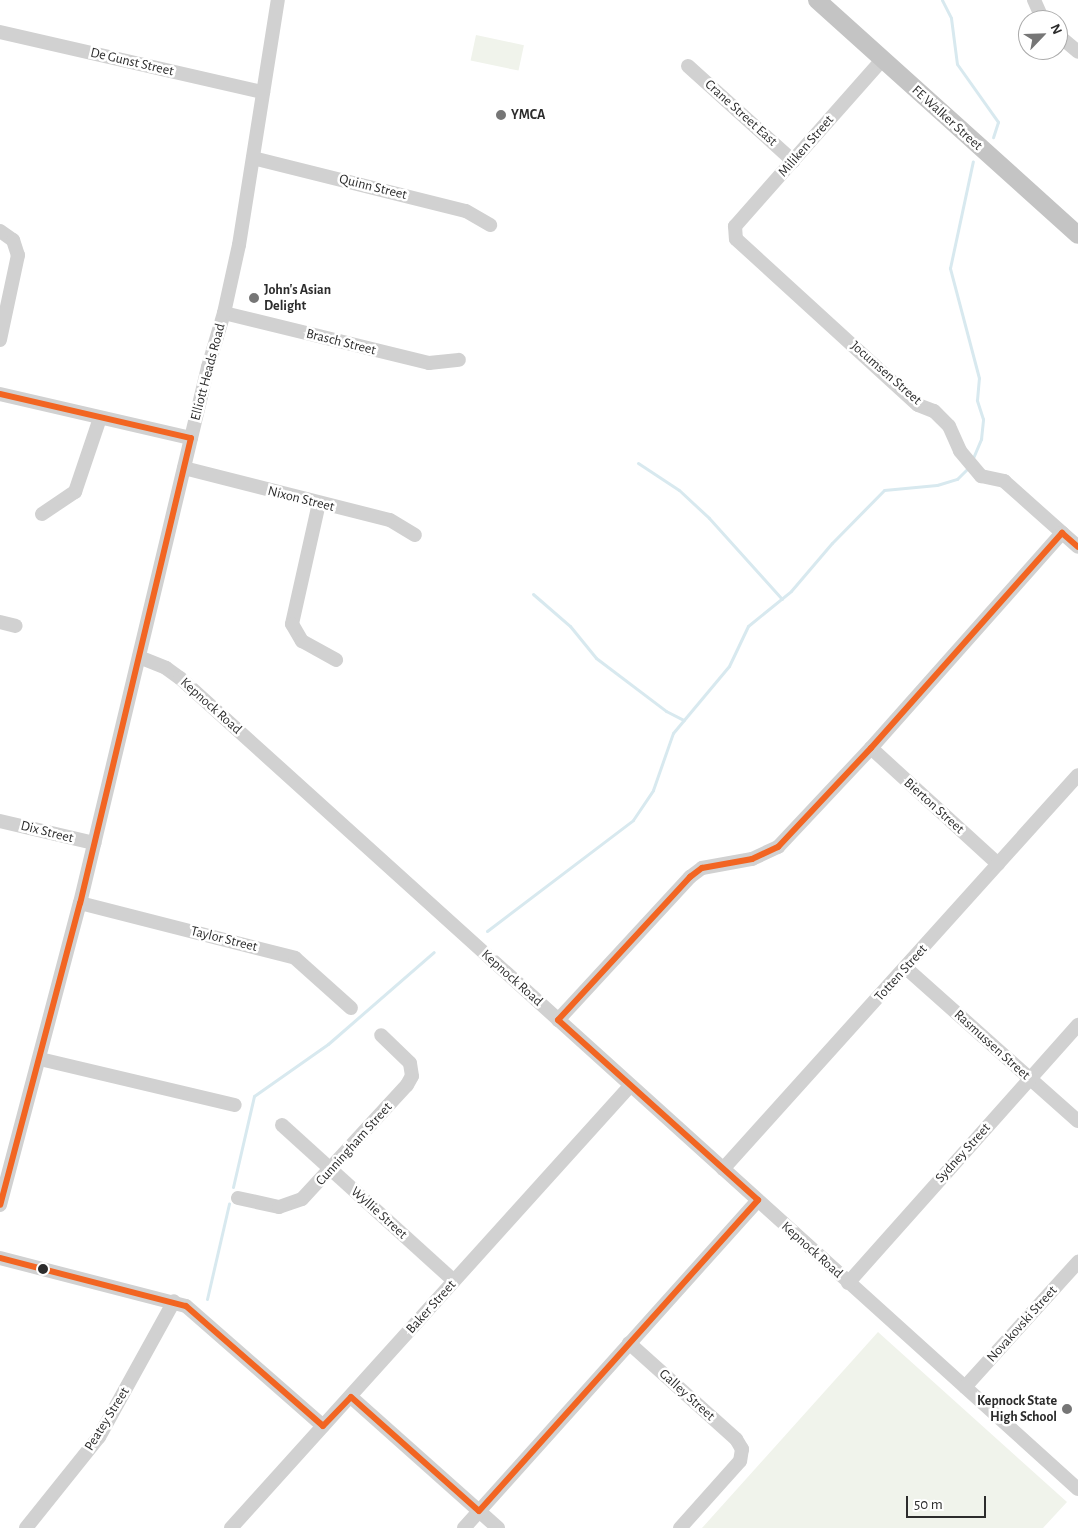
<!DOCTYPE html>
<html>
<head>
<meta charset="utf-8">
<style>
	body { margin:0 }
	#map { position:relative; width:1078px; height:1528px; overflow:hidden; background:#fff; font-family:"Alegreya Sans",sans-serif }
	div>[style] { position:absolute }
	[style*='--x'] { left:calc(var(--x)*1px); top:calc(var(--y)*1px); width:calc(var(--w)*1px); rotate:calc(var(--a)*1deg) }
	.green>* { inset:0; background:#f0f3eb; transform-origin:0 0 }
	.stream>* { height:3px; margin:-1.5px; padding:0 1.5px; transform-origin:1.5px; border-radius:1.5px; background:#d8e9ef }
	.minor>* { height:14px; margin:-7px; padding:0 7px; transform-origin:7px; border-radius:7px; background:#d1d1d1 }
	.major>* { height:18px; margin:-9px; padding:0 9px; transform-origin:9px; border-radius:9px; background:#c4c4c4 }
	.bus-1>* { height:6px; margin:-3px; padding:0 3px; transform-origin:3px; border-radius:3px; background:#f26522 }
	.dots>* { width:14px; height:14px; translate:-50% -50%; box-sizing:border-box; border:2px solid #fff; border-radius:50% }
	span { translate:-50% -50%; white-space:nowrap; text-align:center; line-height:1.15; -webkit-text-stroke:5px #fff; paint-order:stroke }
	.street-label { font-size:14px; color:#2c2c2c }
	.poi-label { font-size:14px; color:#2c2c2c; font-weight:700 }
	.left { translate:0 -50%; text-align:left }
	.right { translate:-100% -50%; text-align:right }
	.north { position:absolute; left:1018px; top:10px; width:50px; height:50px; box-sizing:border-box; background:#fff; border:1px solid #ababab; border-radius:50%; rotate:66deg; font-size:14px; font-weight:700; line-height:20px; text-align:center; color:#2c2c2c }
	.north::after { content:''; display:block; margin:auto; width:18px; height:22px; background:#767676; clip-path:polygon(50% 0,100% 100%,50% 72%,0 100%) }
	.scale { position:absolute; left:906px; top:1496px; width:80px; height:22px; box-sizing:border-box; border:2px solid #2c2c2c; border-top:0; padding-left:6px; font-size:15px; line-height:18px; white-space:nowrap; color:#2c2c2c; -webkit-text-stroke:4px #fff; paint-order:stroke }
</style>
</head>
<body>
<div id="map">
	<div class="green">
		<i style="left:476px;top:35px;width:49px;height:26px;rotate:12deg"></i>
		<i style="clip-path:polygon(878px 1332px,1067px 1502px,1043px 1528px,702px 1528px)"></i>
	</div>
	<div class="stream">
		<i style="--x:942;--y:0;--w:20;--a:63"></i>
		<i style="--x:951;--y:18;--w:46;--a:82.6"></i>
		<i style="--x:957;--y:64;--w:71;--a:54.7"></i>
		<i style="--x:998;--y:122;--w:16;--a:108"></i>
		<i style="--x:973;--y:458;--w:21;--a:-67"></i>
		<i style="--x:981;--y:439;--w:20;--a:-84"></i>
		<i style="--x:983;--y:419;--w:20;--a:-108"></i>
		<i style="--x:977;--y:400;--w:22;--a:-85"></i>
		<i style="--x:979;--y:378;--w:114;--a:-104.8"></i>
		<i style="--x:950;--y:268;--w:109;--a:-77.9"></i>
		<i style="--x:638;--y:463;--w:49;--a:33.4"></i>
		<i style="--x:679;--y:490;--w:41;--a:43"></i>
		<i style="--x:709;--y:518;--w:109;--a:48"></i>
		<i style="--x:533;--y:594;--w:49;--a:40.9"></i>
		<i style="--x:570;--y:626;--w:41;--a:50.9"></i>
		<i style="--x:596;--y:658;--w:88;--a:37.1"></i>
		<i style="--x:666;--y:711;--w:20;--a:27"></i>
		<i style="--x:487;--y:931;--w:183;--a:-37.2"></i>
		<i style="--x:633;--y:820;--w:36;--a:-56"></i>
		<i style="--x:653;--y:790;--w:60;--a:-70.7"></i>
		<i style="--x:673;--y:733;--w:87;--a:-50.1"></i>
		<i style="--x:729;--y:666;--w:44;--a:-64.6"></i>
		<i style="--x:748;--y:626;--w:55;--a:-39.1"></i>
		<i style="--x:791;--y:591;--w:63;--a:-49.5"></i>
		<i style="--x:832;--y:543;--w:74;--a:-45.5"></i>
		<i style="--x:884;--y:490;--w:53;--a:-5.4"></i>
		<i style="--x:937;--y:485;--w:21;--a:-17"></i>
		<i style="--x:957;--y:479;--w:16;--a:-45"></i>
		<i style="--x:233;--y:1187;--w:93;--a:-77"></i>
		<i style="--x:254;--y:1096;--w:90;--a:-35.1"></i>
		<i style="--x:328;--y:1044;--w:140;--a:-41"></i>
		<i style="--x:207;--y:1299;--w:98;--a:-77"></i>
	</div>
	<div class="minor">
		<i style="--x:1034;--y:0;--w:22;--a:66"></i>
		<i style="--x:0;--y:32;--w:270;--a:12.9"></i>
		<i style="--x:1058;--y:35;--w:26;--a:40"></i>
		<i style="--x:882;--y:60;--w:222;--a:131.5"></i>
		<i style="--x:735;--y:226;--w:13;--a:86"></i>
		<i style="--x:736;--y:239;--w:246;--a:42.4"></i>
		<i style="--x:918;--y:405;--w:17;--a:21"></i>
		<i style="--x:934;--y:411;--w:21;--a:45"></i>
		<i style="--x:949;--y:426;--w:27;--a:66"></i>
		<i style="--x:960;--y:451;--w:33;--a:50"></i>
		<i style="--x:981;--y:476;--w:24;--a:12"></i>
		<i style="--x:1004;--y:481;--w:99;--a:41.7"></i>
		<i style="--x:688;--y:66;--w:142;--a:42.1"></i>
		<i style="--x:253;--y:158;--w:219;--a:14"></i>
		<i style="--x:466;--y:211;--w:28;--a:30"></i>
		<i style="--x:0;--y:231;--w:16;--a:35"></i>
		<i style="--x:13;--y:240;--w:16;--a:72"></i>
		<i style="--x:18;--y:255;--w:87;--a:102"></i>
		<i style="--x:224;--y:313;--w:211;--a:13.7"></i>
		<i style="--x:429;--y:363;--w:30;--a:-6"></i>
		<i style="--x:0;--y:394;--w:196;--a:13"></i>
		<i style="--x:184;--y:468;--w:212;--a:14.2"></i>
		<i style="--x:390;--y:520;--w:29;--a:31"></i>
		<i style="--x:319;--y:503;--w:124;--a:102.6"></i>
		<i style="--x:292;--y:624;--w:20;--a:60"></i>
		<i style="--x:302;--y:641;--w:39;--a:29"></i>
		<i style="--x:42;--y:514;--w:40;--a:-34"></i>
		<i style="--x:75;--y:492;--w:78;--a:-71.3"></i>
		<i style="--x:0;--y:622;--w:16;--a:14"></i>
		<i style="--x:139;--y:657;--w:29;--a:22"></i>
		<i style="--x:166;--y:668;--w:17;--a:36"></i>
		<i style="--x:180;--y:678;--w:1210;--a:42.09"></i>
		<i style="--x:871;--y:748;--w:172;--a:42.4"></i>
		<i style="--x:0;--y:821;--w:97;--a:13.2"></i>
		<i style="--x:80;--y:903;--w:222;--a:14.3"></i>
		<i style="--x:295;--y:958;--w:75;--a:41.8"></i>
		<i style="--x:906;--y:968;--w:230;--a:41.7"></i>
		<i style="--x:558;--y:1020;--w:195;--a:-47.3"></i>
		<i style="--x:690;--y:877;--w:15;--a:-37"></i>
		<i style="--x:702;--y:868;--w:51;--a:-10.2"></i>
		<i style="--x:752;--y:859;--w:29;--a:-25"></i>
		<i style="--x:778;--y:847;--w:136;--a:-46.8"></i>
		<i style="--x:871;--y:748;--w:288;--a:-48.4"></i>
		<i style="--x:40;--y:1059;--w:200;--a:13.3"></i>
		<i style="--x:282;--y:1125;--w:232;--a:42.2"></i>
		<i style="--x:723;--y:1169;--w:530;--a:-47.98"></i>
		<i style="--x:238;--y:1198;--w:42;--a:12.4"></i>
		<i style="--x:279;--y:1207;--w:24;--a:-19"></i>
		<i style="--x:302;--y:1199;--w:155;--a:-47.4"></i>
		<i style="--x:407;--y:1085;--w:10;--a:-61"></i>
		<i style="--x:412;--y:1076;--w:13;--a:-99"></i>
		<i style="--x:410;--y:1063;--w:40;--a:-136"></i>
		<i style="--x:0;--y:1205;--w:312;--a:-75.2"></i>
		<i style="--x:80;--y:903;--w:551;--a:-76.57"></i>
		<i style="--x:208;--y:367;--w:56;--a:-73.5"></i>
		<i style="--x:224;--y:313;--w:70;--a:-77.6"></i>
		<i style="--x:239;--y:245;--w:248;--a:-81"></i>
		<i style="--x:0;--y:1258;--w:192;--a:14.5"></i>
		<i style="--x:186;--y:1306;--w:182;--a:41.2"></i>
		<i style="--x:848;--y:1283;--w:346;--a:-48.3"></i>
		<i style="--x:629;--y:1343;--w:144;--a:41.9"></i>
		<i style="--x:736;--y:1439;--w:12;--a:59"></i>
		<i style="--x:742;--y:1449;--w:12;--a:99"></i>
		<i style="--x:740;--y:1461;--w:90;--a:131.8"></i>
		<i style="--x:965;--y:1387;--w:169;--a:-47.9"></i>
		<i style="--x:351;--y:1397;--w:197;--a:41.7"></i>
		<i style="--x:26;--y:1528;--w:117;--a:-51.3"></i>
		<i style="--x:99;--y:1437;--w:155;--a:-61.1"></i>
		<i style="--x:231;--y:1528;--w:595;--a:-47.93"></i>
		<i style="--x:464;--y:1528;--w:440;--a:-48.1"></i>
	</div>
	<div class="major">
		<i style="--x:817;--y:0;--w:351;--a:42"></i>
	</div>
	<div class="bus-1">
		<i style="--x:0;--y:394;--w:196;--a:13"></i>
		<i style="--x:191;--y:438;--w:478;--a:103.4"></i>
		<i style="--x:80;--y:903;--w:312;--a:104.8"></i>
		<i style="--x:0;--y:1258;--w:192;--a:14.5"></i>
		<i style="--x:186;--y:1306;--w:182;--a:41.2"></i>
		<i style="--x:323;--y:1426;--w:40;--a:-46"></i>
		<i style="--x:351;--y:1397;--w:171;--a:41.7"></i>
		<i style="--x:479;--y:1511;--w:418;--a:-48.1"></i>
		<i style="--x:758;--y:1200;--w:269;--a:-138"></i>
		<i style="--x:558;--y:1020;--w:195;--a:-47.3"></i>
		<i style="--x:690;--y:877;--w:15;--a:-37"></i>
		<i style="--x:702;--y:868;--w:51;--a:-10.2"></i>
		<i style="--x:752;--y:859;--w:29;--a:-25"></i>
		<i style="--x:778;--y:847;--w:136;--a:-46.8"></i>
		<i style="--x:871;--y:748;--w:288;--a:-48.4"></i>
		<i style="--x:1062;--y:533;--w:21;--a:41"></i>
	</div>
	<div class="dots">
		<i style="left:501px;top:115px;background:#767676"></i>
		<i style="left:254px;top:298px;background:#767676"></i>
		<i style="left:43px;top:1269px;background:#2c2c2c"></i>
		<i style="left:1067px;top:1409px;background:#767676"></i>
	</div>
	<div class="street-label">
		<span style="left:132px;top:62px;rotate:13deg">De Gunst Street</span>
		<span style="left:741px;top:113px;rotate:42deg">Crane Street East</span>
		<span style="left:947px;top:118px;rotate:42deg">FE Walker Street</span>
		<span style="left:806px;top:146px;rotate:-49deg">Miliken Street</span>
		<span style="left:373px;top:187px;rotate:14deg">Quinn Street</span>
		<span style="left:341px;top:342px;rotate:14deg">Brasch Street</span>
		<span style="left:208px;top:372px;rotate:-75deg">Elliott Heads Road</span>
		<span style="left:886px;top:373px;rotate:41deg">Jocumsen Street</span>
		<span style="left:301px;top:499px;rotate:14deg">Nixon Street</span>
		<span style="left:211px;top:706px;rotate:42deg">Kepnock Road</span>
		<span style="left:934px;top:806px;rotate:42deg">Bierton Street</span>
		<span style="left:47px;top:832px;rotate:14deg">Dix Street</span>
		<span style="left:224px;top:939px;rotate:14deg">Taylor Street</span>
		<span style="left:901px;top:973px;rotate:-48deg">Totten Street</span>
		<span style="left:512px;top:978px;rotate:42deg">Kepnock Road</span>
		<span style="left:992px;top:1045px;rotate:42deg">Rasmussen Street</span>
		<span style="left:354px;top:1144px;rotate:-48deg">Cunningham Street</span>
		<span style="left:963px;top:1153px;rotate:-48deg">Sydney Street</span>
		<span style="left:379px;top:1213px;rotate:42deg">Wyllie Street</span>
		<span style="left:812px;top:1250px;rotate:42deg">Kepnock Road</span>
		<span style="left:431px;top:1307px;rotate:-48deg">Baker Street</span>
		<span style="left:1022px;top:1324px;rotate:-48deg">Novakovski Street</span>
		<span style="left:687px;top:1395px;rotate:42deg">Galley Street</span>
		<span style="left:107px;top:1419px;rotate:-58deg">Peatey Street</span>
	</div>
	<div class="poi-label">
		<span class="left" style="left:511px;top:115px">YMCA</span>
		<span class="left" style="left:264px;top:298px">John's Asian<br>Delight</span>
		<span class="right" style="left:1057px;top:1409px">Kepnock State<br>High School</span>
	</div>
	<div class="north">N</div>
	<div class="scale">50 m</div>
</div>
</body>
</html>
